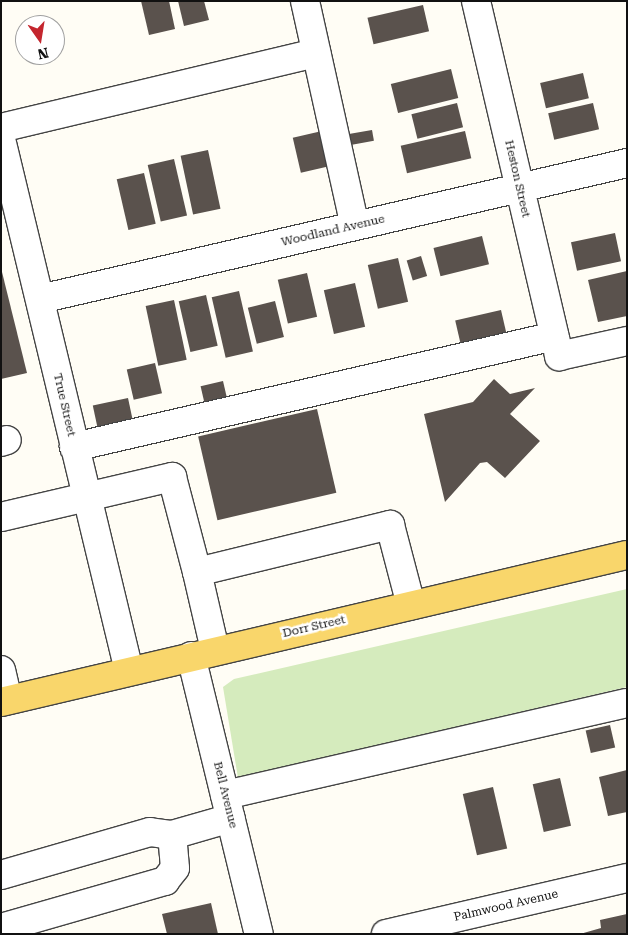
<!DOCTYPE html>
<html>
<head>
<meta charset="utf-8">
<style>
	body { margin:0 }
	#map { position:relative; width:628px; height:935px; overflow:hidden; background:#fffdf5; font-family:"Roboto Serif",serif }
	div>[style] { position:absolute }
	[style*='--x'] { left:calc(var(--x)*1px); top:calc(var(--y)*1px); width:calc(var(--w)*1px); rotate:calc(var(--a)*1deg) }
	.green>* { inset:0; background:#d5ebbd }
	.building>* { inset:0; background:#5a524d; transform-origin:0 0 }
	.roads { filter:drop-shadow(1px 0 #444) drop-shadow(-1px 0 #444) drop-shadow(0 1px #444) drop-shadow(0 -1px #444) }
	.minor>* { height:28px; margin:-14px; padding:0 14px; transform-origin:14px; border-radius:14px; background:#fff }
	.major>* { height:28px; margin:-14px; padding:0 14px; transform-origin:14px; border-radius:14px; background:#f9d66b }
	span { translate:-50% -50%; white-space:nowrap; text-align:center; line-height:1.15; -webkit-text-stroke:5px #fff; paint-order:stroke }
	.street-label { font-size:12px; color:#111 }
	.frame { position:absolute; inset:0; border:2px solid #111; pointer-events:none }
	.north { position:absolute; left:15px; top:15px; width:50px; height:50px; box-sizing:border-box; background:#fff; border:1px solid #a0a0a0; border-radius:50%; rotate:167deg; font-size:14px; font-weight:700; line-height:20px; text-align:center; color:#111 }
	.north::after { content:''; display:block; margin:auto; width:18px; height:22px; background:#c4262e; clip-path:polygon(50% 0,100% 100%,50% 72%,0 100%) }
</style>
</head>
<body>
<div id="map">
	<div class="green">
		<i style="clip-path:polygon(627px 589px,627px 687px,238px 778px,223px 687px,234px 679px)"></i>
	</div>
	<div class="building">
		<i style="clip-path:polygon(141px 1px,169px 1px,175px 29px,149px 35px)"></i>
		<i style="clip-path:polygon(178px 1px,204px 1px,209px 20px,184px 26px)"></i>
		<i style="left:423px;top:5px;width:27px;height:57px;rotate:77deg"></i>
		<i style="left:451px;top:69px;width:30px;height:62px;rotate:76deg"></i>
		<i style="left:583px;top:73px;width:26px;height:44px;rotate:77deg"></i>
		<i style="left:457px;top:103px;width:25px;height:47px;rotate:76deg"></i>
		<i style="left:593px;top:103px;width:27px;height:46px;rotate:77deg"></i>
		<i style="left:372px;top:130px;width:11px;height:25px;rotate:80deg"></i>
		<i style="left:322px;top:131px;width:36px;height:30px;rotate:77deg"></i>
		<i style="left:465px;top:131px;width:28px;height:66px;rotate:77deg"></i>
		<i style="left:208px;top:150px;width:60px;height:28px;rotate:78deg"></i>
		<i style="left:174px;top:159px;width:58px;height:27px;rotate:77deg"></i>
		<i style="left:144px;top:173px;width:52px;height:28px;rotate:77deg"></i>
		<i style="left:615px;top:233px;width:29px;height:45px;rotate:78deg"></i>
		<i style="left:482px;top:236px;width:29px;height:50px;rotate:76deg"></i>
		<i style="left:421px;top:256px;width:21px;height:15px;rotate:73deg"></i>
		<i style="left:398px;top:258px;width:45px;height:31px;rotate:77deg"></i>
		<i style="clip-path:polygon(1px 268px,27px 373px,1px 379px)"></i>
		<i style="clip-path:polygon(627px 271px,627px 316px,598px 322px,588px 280px)"></i>
		<i style="left:307px;top:273px;width:45px;height:30px;rotate:77deg"></i>
		<i style="left:355px;top:283px;width:45px;height:32px;rotate:77deg"></i>
		<i style="left:239px;top:291px;width:62px;height:28px;rotate:77deg"></i>
		<i style="left:206px;top:295px;width:52px;height:28px;rotate:77deg"></i>
		<i style="left:174px;top:300px;width:61px;height:29px;rotate:78deg"></i>
		<i style="left:275px;top:301px;width:37px;height:28px;rotate:76deg"></i>
		<i style="left:501px;top:310px;width:28px;height:47px;rotate:77deg"></i>
		<i style="left:155px;top:363px;width:31px;height:29px;rotate:77deg"></i>
		<i style="clip-path:polygon(494px 379px,510px 394px,535px 388px,510px 414px,540px 441px,505px 478px,487px 462px,480px 463px,445px 502px,424px 414px,473px 402px)"></i>
		<i style="left:223px;top:381px;width:26px;height:23px;rotate:77deg"></i>
		<i style="left:128px;top:398px;width:33px;height:36px;rotate:78deg"></i>
		<i style="left:317px;top:409px;width:86px;height:122px;rotate:77deg"></i>
		<i style="left:610px;top:725px;width:23px;height:25px;rotate:77deg"></i>
		<i style="clip-path:polygon(627px 770px,627px 812px,608px 816px,599px 777px)"></i>
		<i style="left:560px;top:778px;width:49px;height:28px;rotate:77deg"></i>
		<i style="left:493px;top:787px;width:63px;height:31px;rotate:77deg"></i>
		<i style="clip-path:polygon(211px 903px,218px 934px,167px 934px,162px 914px)"></i>
		<i style="clip-path:polygon(627px 914px,627px 934px,580px 934px,601px 928px,600px 920px)"></i>
	</div>
	<div class="roads">
		<div class="minor">
			<i style="--x:305;--y:1;--w:230;--a:77.5"></i>
			<i style="--x:476;--y:1;--w:365;--a:76.8"></i>
			<i style="--x:559;--y:356;--w:70;--a:-12.4"></i>
			<i style="--x:1;--y:128;--w:324;--a:-13.4"></i>
			<i style="--x:1;--y:139;--w:547;--a:76.47"></i>
			<i style="--x:40;--y:299;--w:603;--a:-13.04"></i>
			<i style="--x:1;--y:442;--w:6;--a:-18"></i>
			<i style="--x:74;--y:447;--w:493;--a:-13"></i>
			<i style="--x:1;--y:517;--w:176;--a:-13.2"></i>
			<i style="--x:172;--y:477;--w:98;--a:75.3"></i>
			<i style="--x:197;--y:572;--w:199;--a:-13.7"></i>
			<i style="--x:390;--y:525;--w:83;--a:75.3"></i>
			<i style="--x:197;--y:572;--w:80;--a:77"></i>
			<i style="--x:191;--y:656;--w:286;--a:76.3"></i>
			<i style="--x:1;--y:670;--w:31;--a:77"></i>
			<i style="--x:225;--y:795;--w:412;--a:-12.9"></i>
			<i style="--x:1;--y:875;--w:155;--a:-16.1"></i>
			<i style="--x:150;--y:832;--w:22;--a:8"></i>
			<i style="--x:172;--y:835;--w:61;--a:-16.1"></i>
			<i style="--x:1;--y:928;--w:171;--a:-16"></i>
			<i style="--x:165;--y:881;--w:16;--a:-52"></i>
			<i style="--x:175;--y:868;--w:33;--a:-95"></i>
			<i style="--x:386;--y:934;--w:247;--a:-13.1"></i>
		</div>
		<div class="major">
			<i style="--x:1;--y:702;--w:643;--a:-13.22"></i>
		</div>
	</div>
	<div class="street-label">
		<span style="left:517px;top:179px;rotate:77deg">Heston Street</span>
		<span style="left:333px;top:231px;rotate:-13deg">Woodland Avenue</span>
		<span style="left:64px;top:405px;rotate:77deg">True Street</span>
		<span style="left:314px;top:627px;rotate:-13deg">Dorr Street</span>
		<span style="left:225px;top:795px;rotate:76deg">Bell Avenue</span>
		<span style="left:506px;top:906px;rotate:-13deg">Palmwood Avenue</span>
	</div>
	<div class="frame"></div>
	<div class="north">N</div>
</div>
</body>
</html>
